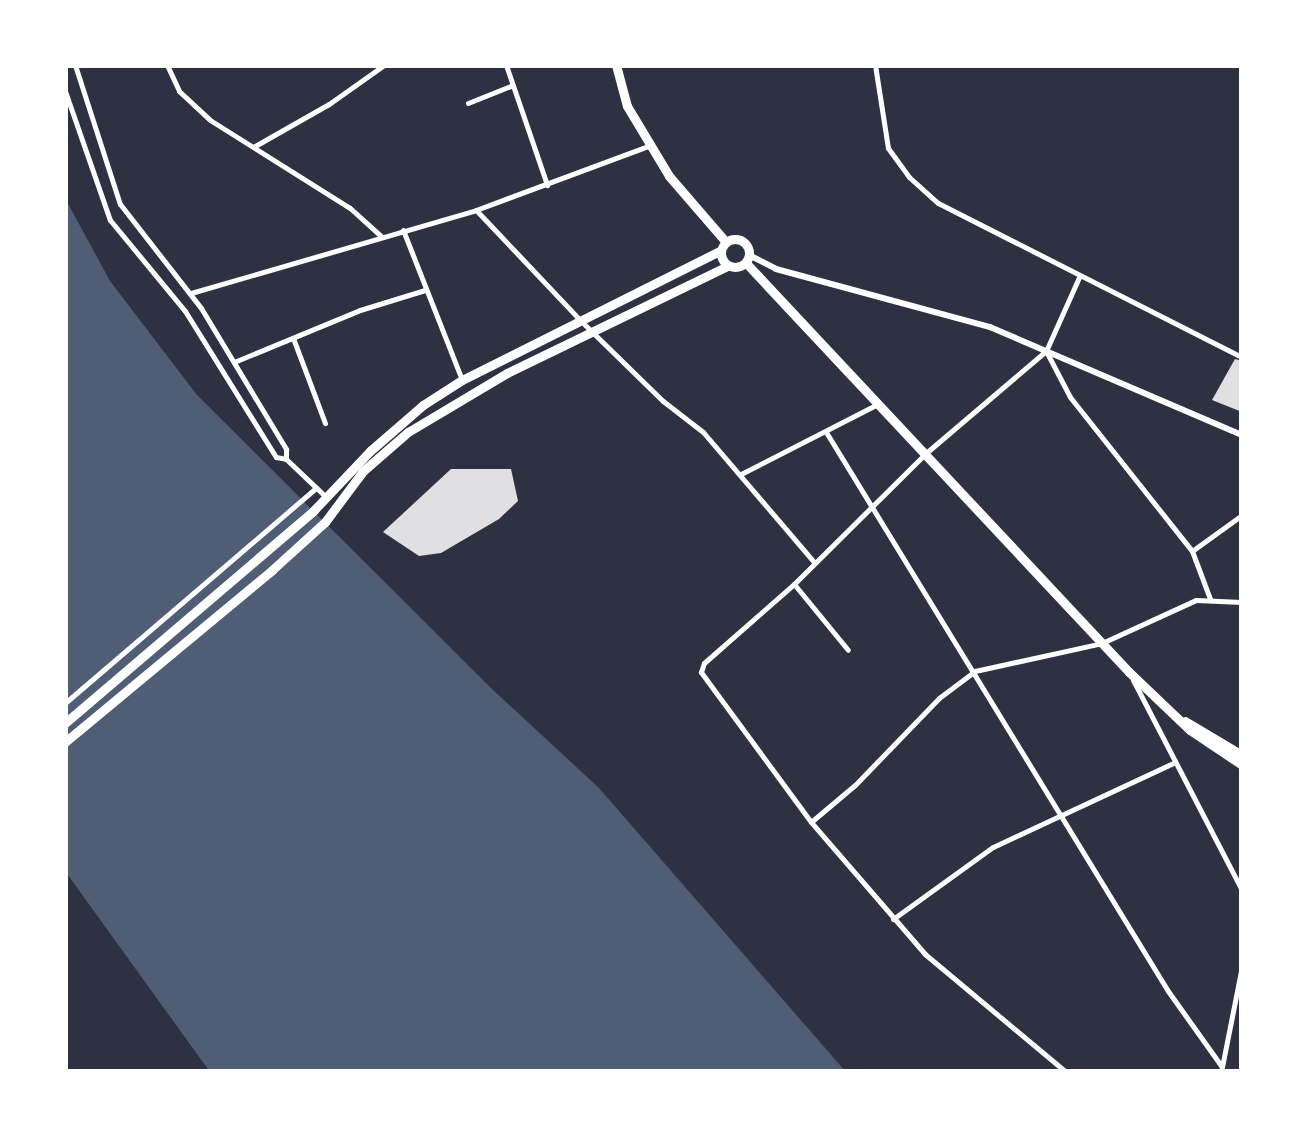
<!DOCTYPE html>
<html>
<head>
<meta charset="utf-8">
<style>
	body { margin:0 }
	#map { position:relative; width:1307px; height:1137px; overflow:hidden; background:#2d3142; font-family:"DejaVu Sans",sans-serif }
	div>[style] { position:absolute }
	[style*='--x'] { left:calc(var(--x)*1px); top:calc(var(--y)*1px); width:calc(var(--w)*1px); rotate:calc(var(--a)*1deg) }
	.water>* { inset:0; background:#4f5d75 }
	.building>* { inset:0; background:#e0e0e3 }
	.minor>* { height:5px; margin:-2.5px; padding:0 2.5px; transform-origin:2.5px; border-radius:2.5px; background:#fff }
	.tertiary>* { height:6px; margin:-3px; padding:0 3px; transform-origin:3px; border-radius:3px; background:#fff }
	.primary>* { height:9px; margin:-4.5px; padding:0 4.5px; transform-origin:4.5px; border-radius:4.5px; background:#fff }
	.primary>.ring { margin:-4.5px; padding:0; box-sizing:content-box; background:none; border:9px solid #fff; border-radius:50% }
	span { translate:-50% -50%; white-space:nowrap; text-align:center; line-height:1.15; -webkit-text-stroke:8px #fff; paint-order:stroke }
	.frame { position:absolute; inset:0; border:68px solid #fff; pointer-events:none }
</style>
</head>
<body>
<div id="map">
	<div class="water">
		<i style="clip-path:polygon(65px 198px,110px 281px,197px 395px,493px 690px,599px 788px,846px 1072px,210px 1072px,65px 871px)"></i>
	</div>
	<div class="building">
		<i style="clip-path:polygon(1235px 359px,1242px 361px,1242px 412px,1212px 400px)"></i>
		<i style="clip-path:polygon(451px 469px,511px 469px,518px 501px,499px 519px,441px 553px,419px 556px,383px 532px)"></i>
	</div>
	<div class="minor">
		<i style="--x:75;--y:65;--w:146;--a:72.1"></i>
		<i style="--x:120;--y:204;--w:132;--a:52.1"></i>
		<i style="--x:201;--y:308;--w:165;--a:58.9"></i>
		<i style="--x:286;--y:449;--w:10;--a:90"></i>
		<i style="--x:167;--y:65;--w:29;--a:65"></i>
		<i style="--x:179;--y:91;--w:42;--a:43.1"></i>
		<i style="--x:210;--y:120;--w:165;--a:32.2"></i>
		<i style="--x:350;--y:208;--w:43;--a:42.2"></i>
		<i style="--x:506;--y:65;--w:127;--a:71.1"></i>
		<i style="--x:875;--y:65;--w:84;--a:81.1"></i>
		<i style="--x:888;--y:148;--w:36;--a:54"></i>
		<i style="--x:909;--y:177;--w:39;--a:42"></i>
		<i style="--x:938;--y:203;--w:341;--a:26.9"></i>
		<i style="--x:65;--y:91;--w:137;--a:70.8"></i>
		<i style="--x:110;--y:220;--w:118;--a:50.5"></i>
		<i style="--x:185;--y:311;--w:172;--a:58.1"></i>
		<i style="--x:276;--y:457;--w:10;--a:11"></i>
		<i style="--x:286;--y:459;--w:55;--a:43.5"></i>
		<i style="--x:468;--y:103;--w:48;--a:-21.8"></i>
		<i style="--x:255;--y:146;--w:85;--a:-29.6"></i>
		<i style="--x:329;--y:104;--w:67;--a:-35.3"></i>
		<i style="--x:476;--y:210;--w:154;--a:46.6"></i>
		<i style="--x:582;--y:322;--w:113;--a:44.3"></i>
		<i style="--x:663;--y:401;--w:51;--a:37.8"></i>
		<i style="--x:703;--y:432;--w:171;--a:49.5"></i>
		<i style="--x:403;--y:230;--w:161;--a:68.5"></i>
		<i style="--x:191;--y:293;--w:297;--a:-16.2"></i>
		<i style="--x:476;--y:210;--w:187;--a:-20.4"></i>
		<i style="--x:293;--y:338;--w:91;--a:69.4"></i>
		<i style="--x:1046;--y:351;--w:52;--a:62.4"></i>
		<i style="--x:1070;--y:397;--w:196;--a:51.6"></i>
		<i style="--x:1192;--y:551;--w:51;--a:69.4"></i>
		<i style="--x:234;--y:362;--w:136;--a:-22.4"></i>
		<i style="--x:360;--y:310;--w:68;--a:-17.1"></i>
		<i style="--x:826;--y:432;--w:655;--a:58.54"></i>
		<i style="--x:1168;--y:991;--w:93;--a:54.6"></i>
		<i style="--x:741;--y:474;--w:152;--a:-27.1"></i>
		<i style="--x:1192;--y:551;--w:62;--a:-35.8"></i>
		<i style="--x:794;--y:584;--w:85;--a:50.7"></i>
		<i style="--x:1133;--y:680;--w:237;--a:62.6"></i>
		<i style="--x:65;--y:703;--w:330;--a:-40.6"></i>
		<i style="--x:811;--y:822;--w:57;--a:-40.1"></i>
		<i style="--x:855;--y:785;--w:121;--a:-46"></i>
		<i style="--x:939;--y:698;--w:45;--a:-36.9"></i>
		<i style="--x:975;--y:671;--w:130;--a:-12.4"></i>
		<i style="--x:1102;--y:643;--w:103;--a:-24.6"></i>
		<i style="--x:1196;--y:600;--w:46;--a:2.5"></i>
		<i style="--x:893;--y:919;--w:123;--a:-35.8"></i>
		<i style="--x:993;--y:847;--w:199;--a:-25"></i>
		<i style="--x:1066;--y:1072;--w:184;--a:-140.1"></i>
		<i style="--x:925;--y:954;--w:174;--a:-130.8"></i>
		<i style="--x:811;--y:822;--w:186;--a:-126.3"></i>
		<i style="--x:701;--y:672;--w:9;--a:-72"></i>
		<i style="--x:704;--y:663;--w:120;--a:-41.3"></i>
		<i style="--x:794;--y:584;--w:186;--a:-44.8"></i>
		<i style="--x:926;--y:453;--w:157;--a:-40.4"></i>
		<i style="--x:1046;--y:351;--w:83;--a:-65.9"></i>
		<i style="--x:1221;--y:1072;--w:108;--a:-78.8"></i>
	</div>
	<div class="tertiary">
		<i style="--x:749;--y:255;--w:30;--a:27"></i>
		<i style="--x:776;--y:269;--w:222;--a:15.2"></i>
		<i style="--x:990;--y:327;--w:274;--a:23.2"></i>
	</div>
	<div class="primary">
		<i style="--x:616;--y:65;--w:42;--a:75"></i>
		<i style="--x:627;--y:106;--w:82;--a:59"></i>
		<i style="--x:669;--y:176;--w:87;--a:49.2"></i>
		<i class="ring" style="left:721px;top:239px;width:19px;height:19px"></i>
		<i style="--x:746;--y:263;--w:560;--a:46.88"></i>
		<i style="--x:1129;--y:672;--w:84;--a:43.6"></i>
		<i style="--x:1190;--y:730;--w:63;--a:33.9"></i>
		<i style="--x:1185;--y:721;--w:66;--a:30.8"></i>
		<i style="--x:65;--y:723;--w:328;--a:-40.5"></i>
		<i style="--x:314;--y:510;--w:81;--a:-46.5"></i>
		<i style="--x:370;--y:451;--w:70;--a:-41"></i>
		<i style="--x:423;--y:405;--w:46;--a:-32.7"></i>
		<i style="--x:462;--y:380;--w:288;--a:-26.6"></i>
		<i style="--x:65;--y:742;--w:269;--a:-39.7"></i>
		<i style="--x:272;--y:570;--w:72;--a:-42.2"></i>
		<i style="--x:325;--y:522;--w:64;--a:-53.3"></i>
		<i style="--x:363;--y:471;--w:60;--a:-40.9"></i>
		<i style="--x:408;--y:432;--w:115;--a:-30.8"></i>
		<i style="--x:507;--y:373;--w:245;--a:-25.9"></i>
	</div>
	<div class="frame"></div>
</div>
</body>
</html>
